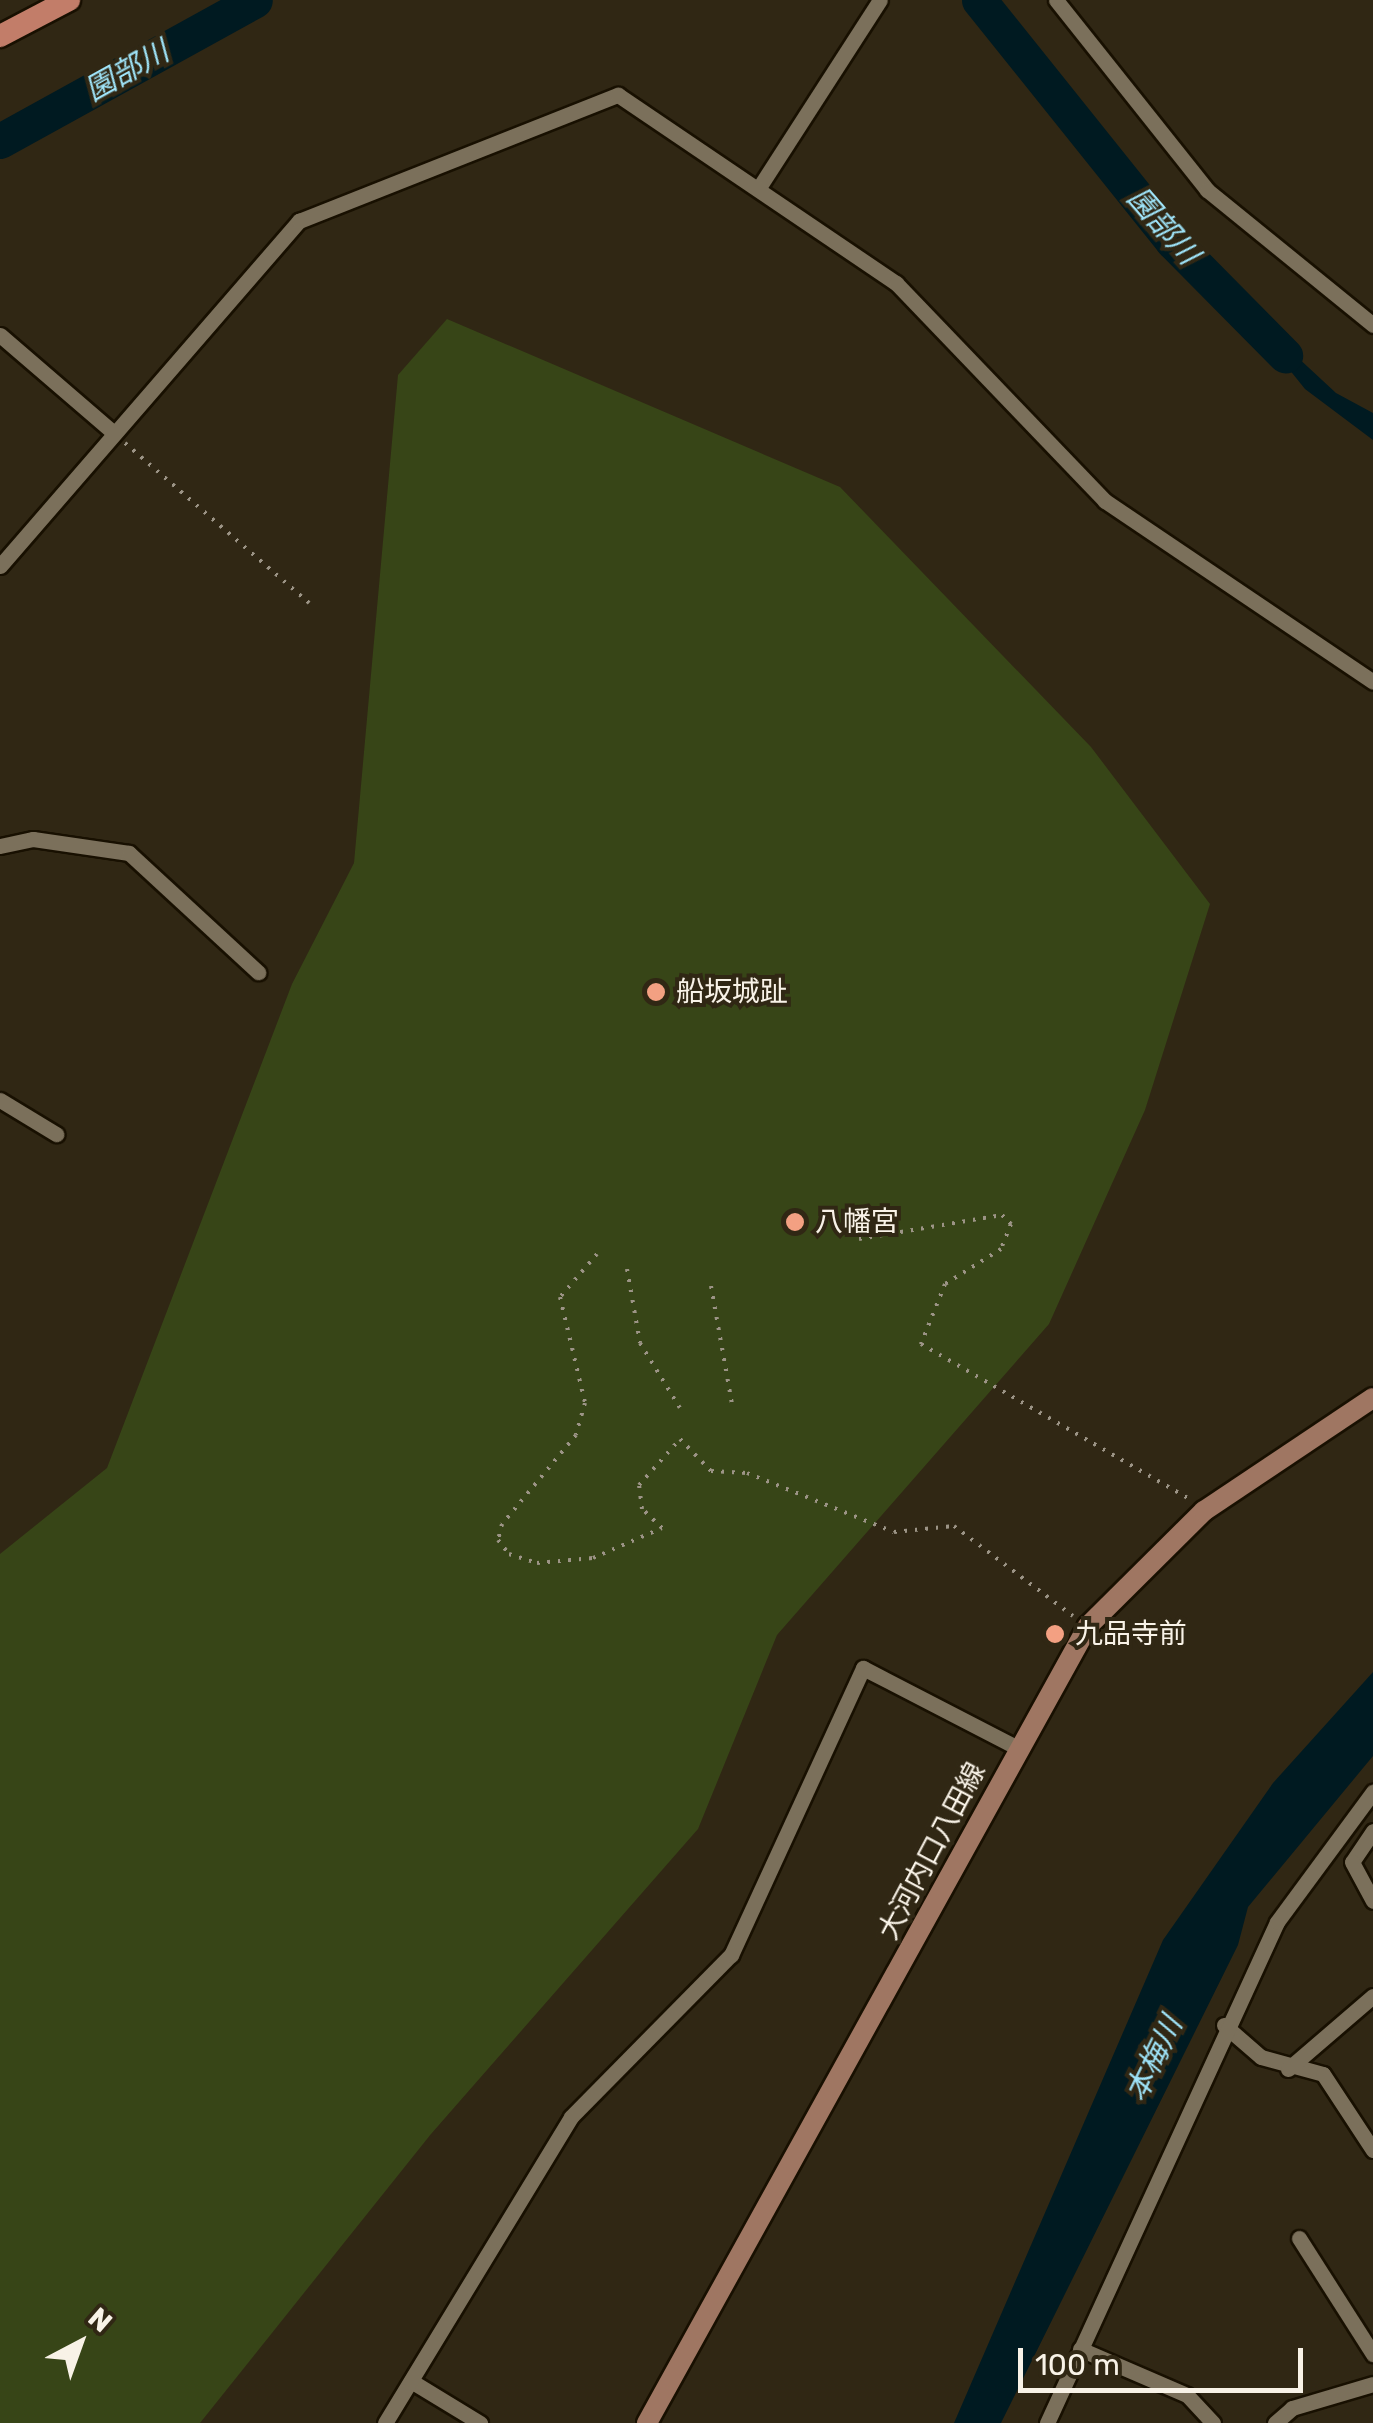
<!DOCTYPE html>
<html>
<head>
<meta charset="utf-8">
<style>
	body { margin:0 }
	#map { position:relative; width:1373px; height:2423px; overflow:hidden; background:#302714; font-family:Rubik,"Noto Sans JP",sans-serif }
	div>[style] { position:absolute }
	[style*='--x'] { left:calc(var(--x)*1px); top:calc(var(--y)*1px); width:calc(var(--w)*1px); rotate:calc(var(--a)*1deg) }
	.green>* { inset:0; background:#374517 }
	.water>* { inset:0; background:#001a21 }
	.river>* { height:35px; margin:-17.5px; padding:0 17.5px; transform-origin:17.5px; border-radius:17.5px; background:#001a21 }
	.path>* { height:4px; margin-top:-2px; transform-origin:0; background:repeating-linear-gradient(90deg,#9c9486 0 2.5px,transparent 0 10.5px) }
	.roads { filter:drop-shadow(2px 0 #181001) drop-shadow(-2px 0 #181001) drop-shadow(0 2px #181001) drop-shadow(0 -2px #181001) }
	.minor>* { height:15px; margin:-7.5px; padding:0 7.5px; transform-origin:7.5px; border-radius:7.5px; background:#7b705b }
	.secondary>* { height:20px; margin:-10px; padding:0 10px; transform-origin:10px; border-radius:10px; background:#9f7662 }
	.primary>* { height:22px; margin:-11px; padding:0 11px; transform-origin:11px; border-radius:11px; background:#c27d69 }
	.dots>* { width:28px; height:28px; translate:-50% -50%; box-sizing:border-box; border:5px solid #302714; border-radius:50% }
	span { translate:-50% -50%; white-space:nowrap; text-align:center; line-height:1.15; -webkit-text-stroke:8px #302714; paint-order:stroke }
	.poi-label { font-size:28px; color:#f8f2e7 }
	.left { translate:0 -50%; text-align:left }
	.street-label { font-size:28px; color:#f8f2e7 }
	.water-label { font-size:30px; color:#9fe4f9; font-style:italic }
	.north { position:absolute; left:30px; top:2293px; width:100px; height:100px; -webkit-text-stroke:8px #302714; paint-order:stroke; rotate:41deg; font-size:28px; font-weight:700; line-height:40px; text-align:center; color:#f8f2e7 }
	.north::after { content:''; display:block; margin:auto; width:35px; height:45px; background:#f8f2e7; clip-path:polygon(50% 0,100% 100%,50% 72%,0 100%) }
	.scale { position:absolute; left:1018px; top:2348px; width:285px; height:45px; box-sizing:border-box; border:5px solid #f8f2e7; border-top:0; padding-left:12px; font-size:30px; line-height:35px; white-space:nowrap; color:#f8f2e7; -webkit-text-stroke:8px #302714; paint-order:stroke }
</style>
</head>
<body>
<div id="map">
	<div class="green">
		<i style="clip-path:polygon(447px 319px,840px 487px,1091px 747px,1210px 904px,1145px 1110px,1049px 1324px,777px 1635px,698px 1829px,431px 2134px,200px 2423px,0 2423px,0 1554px,107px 1468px,292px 984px,354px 863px,398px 375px)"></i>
	</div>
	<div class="water">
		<i style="clip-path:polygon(1226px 291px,1336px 393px,1373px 413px,1373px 440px,1305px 389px)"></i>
		<i style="clip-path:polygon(1373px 1672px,1373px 1756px,1248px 1907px,1238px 1945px,1001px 2423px,954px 2423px,1163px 1940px,1273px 1783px)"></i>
	</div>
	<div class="river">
		<i style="--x:979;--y:0;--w:309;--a:51.3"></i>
		<i style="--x:1172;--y:241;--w:161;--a:45.3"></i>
		<i style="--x:0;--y:141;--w:291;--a:-28.9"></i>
	</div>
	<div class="path">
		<i style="--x:125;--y:443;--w:244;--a:41"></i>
		<i style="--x:859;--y:1239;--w:145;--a:-9.5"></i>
		<i style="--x:1002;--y:1215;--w:13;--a:45"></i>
		<i style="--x:1011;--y:1224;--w:27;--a:112"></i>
		<i style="--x:1001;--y:1249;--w:66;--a:148"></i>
		<i style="--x:945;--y:1284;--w:65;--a:111.8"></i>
		<i style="--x:921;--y:1344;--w:310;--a:30"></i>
		<i style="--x:597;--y:1254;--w:57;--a:130.7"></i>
		<i style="--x:560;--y:1297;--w:109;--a:76.7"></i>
		<i style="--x:585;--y:1403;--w:33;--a:106"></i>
		<i style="--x:576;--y:1435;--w:116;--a:129.7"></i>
		<i style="--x:502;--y:1524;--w:16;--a:104"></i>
		<i style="--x:498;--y:1540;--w:18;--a:52"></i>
		<i style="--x:509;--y:1554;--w:29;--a:18"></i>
		<i style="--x:537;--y:1563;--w:56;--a:-5.1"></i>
		<i style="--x:593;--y:1558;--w:75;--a:-23.5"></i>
		<i style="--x:662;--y:1528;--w:28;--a:-136"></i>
		<i style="--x:642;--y:1509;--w:24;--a:-97"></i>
		<i style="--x:639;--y:1485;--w:62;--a:-48.3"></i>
		<i style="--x:680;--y:1439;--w:45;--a:45.9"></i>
		<i style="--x:711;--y:1471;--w:36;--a:3"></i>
		<i style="--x:747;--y:1473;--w:158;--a:21.9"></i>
		<i style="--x:894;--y:1532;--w:60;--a:-5.7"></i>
		<i style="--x:954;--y:1526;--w:149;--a:37.1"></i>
		<i style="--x:627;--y:1269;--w:75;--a:80"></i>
		<i style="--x:640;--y:1343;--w:76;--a:58.4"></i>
		<i style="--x:711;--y:1286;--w:125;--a:79.9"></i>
	</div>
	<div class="roads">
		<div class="minor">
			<i style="--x:1056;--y:0;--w:243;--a:51.5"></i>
			<i style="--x:1207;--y:190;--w:214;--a:39.1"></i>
			<i style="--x:760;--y:186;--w:221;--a:-57.2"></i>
			<i style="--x:0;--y:335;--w:150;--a:40.7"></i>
			<i style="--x:0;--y:566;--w:457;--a:-49.1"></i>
			<i style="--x:299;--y:221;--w:343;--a:-21.6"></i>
			<i style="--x:618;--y:95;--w:336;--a:34.1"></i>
			<i style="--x:896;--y:283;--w:302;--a:46.2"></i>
			<i style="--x:1105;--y:501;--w:323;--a:34"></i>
			<i style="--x:0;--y:846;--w:34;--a:-12"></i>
			<i style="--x:33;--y:839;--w:97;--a:8.3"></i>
			<i style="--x:129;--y:853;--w:176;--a:42.7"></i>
			<i style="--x:0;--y:1100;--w:66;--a:31.3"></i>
			<i style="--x:1373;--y:1831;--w:37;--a:124"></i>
			<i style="--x:1352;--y:1862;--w:44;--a:61.7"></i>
			<i style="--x:1224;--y:2025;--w:49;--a:40.9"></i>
			<i style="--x:1261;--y:2057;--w:64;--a:15.3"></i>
			<i style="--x:1323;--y:2074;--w:91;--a:56.7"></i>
			<i style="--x:1288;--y:2069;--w:112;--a:-40.7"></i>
			<i style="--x:1299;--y:2238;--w:138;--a:57.5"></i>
			<i style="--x:1080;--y:2349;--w:116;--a:23.3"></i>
			<i style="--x:1187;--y:2395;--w:38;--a:47"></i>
			<i style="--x:411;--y:2381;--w:81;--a:31.3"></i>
			<i style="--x:385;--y:2423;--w:358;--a:-58.7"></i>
			<i style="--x:571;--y:2117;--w:228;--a:-45.4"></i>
			<i style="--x:731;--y:1955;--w:316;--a:-65.3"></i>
			<i style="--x:863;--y:1668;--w:174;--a:27.3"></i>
			<i style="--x:1047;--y:2423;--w:551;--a:-65.34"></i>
			<i style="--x:1277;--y:1922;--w:162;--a:-53.6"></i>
			<i style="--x:1275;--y:2423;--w:23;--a:-41"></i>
			<i style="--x:1292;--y:2408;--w:84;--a:-16.5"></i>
		</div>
		<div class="secondary">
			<i style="--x:647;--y:2423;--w:911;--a:-61.04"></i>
			<i style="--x:1088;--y:1626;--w:163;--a:-44.8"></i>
			<i style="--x:1204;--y:1511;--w:203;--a:-33.8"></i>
		</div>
		<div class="primary">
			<i style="--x:0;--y:36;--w:78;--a:-27.6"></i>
		</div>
	</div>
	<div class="dots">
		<i style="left:656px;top:992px;background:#f3a082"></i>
		<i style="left:795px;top:1222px;background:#f3a082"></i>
		<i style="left:1055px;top:1634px;background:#f3a082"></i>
	</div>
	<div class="poi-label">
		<span class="left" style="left:676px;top:992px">船坂城趾</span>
		<span class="left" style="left:815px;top:1222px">八幡宮</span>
		<span class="left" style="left:1075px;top:1634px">九品寺前</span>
	</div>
	<div class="street-label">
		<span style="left:932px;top:1851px;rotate:-62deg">大河内口八田線</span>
	</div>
	<div class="water-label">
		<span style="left:127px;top:71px;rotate:-29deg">園部川</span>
		<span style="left:1163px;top:226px;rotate:49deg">園部川</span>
		<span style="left:1154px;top:2059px;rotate:-64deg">本梅川</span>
	</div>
	<div class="north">N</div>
	<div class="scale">100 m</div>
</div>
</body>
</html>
